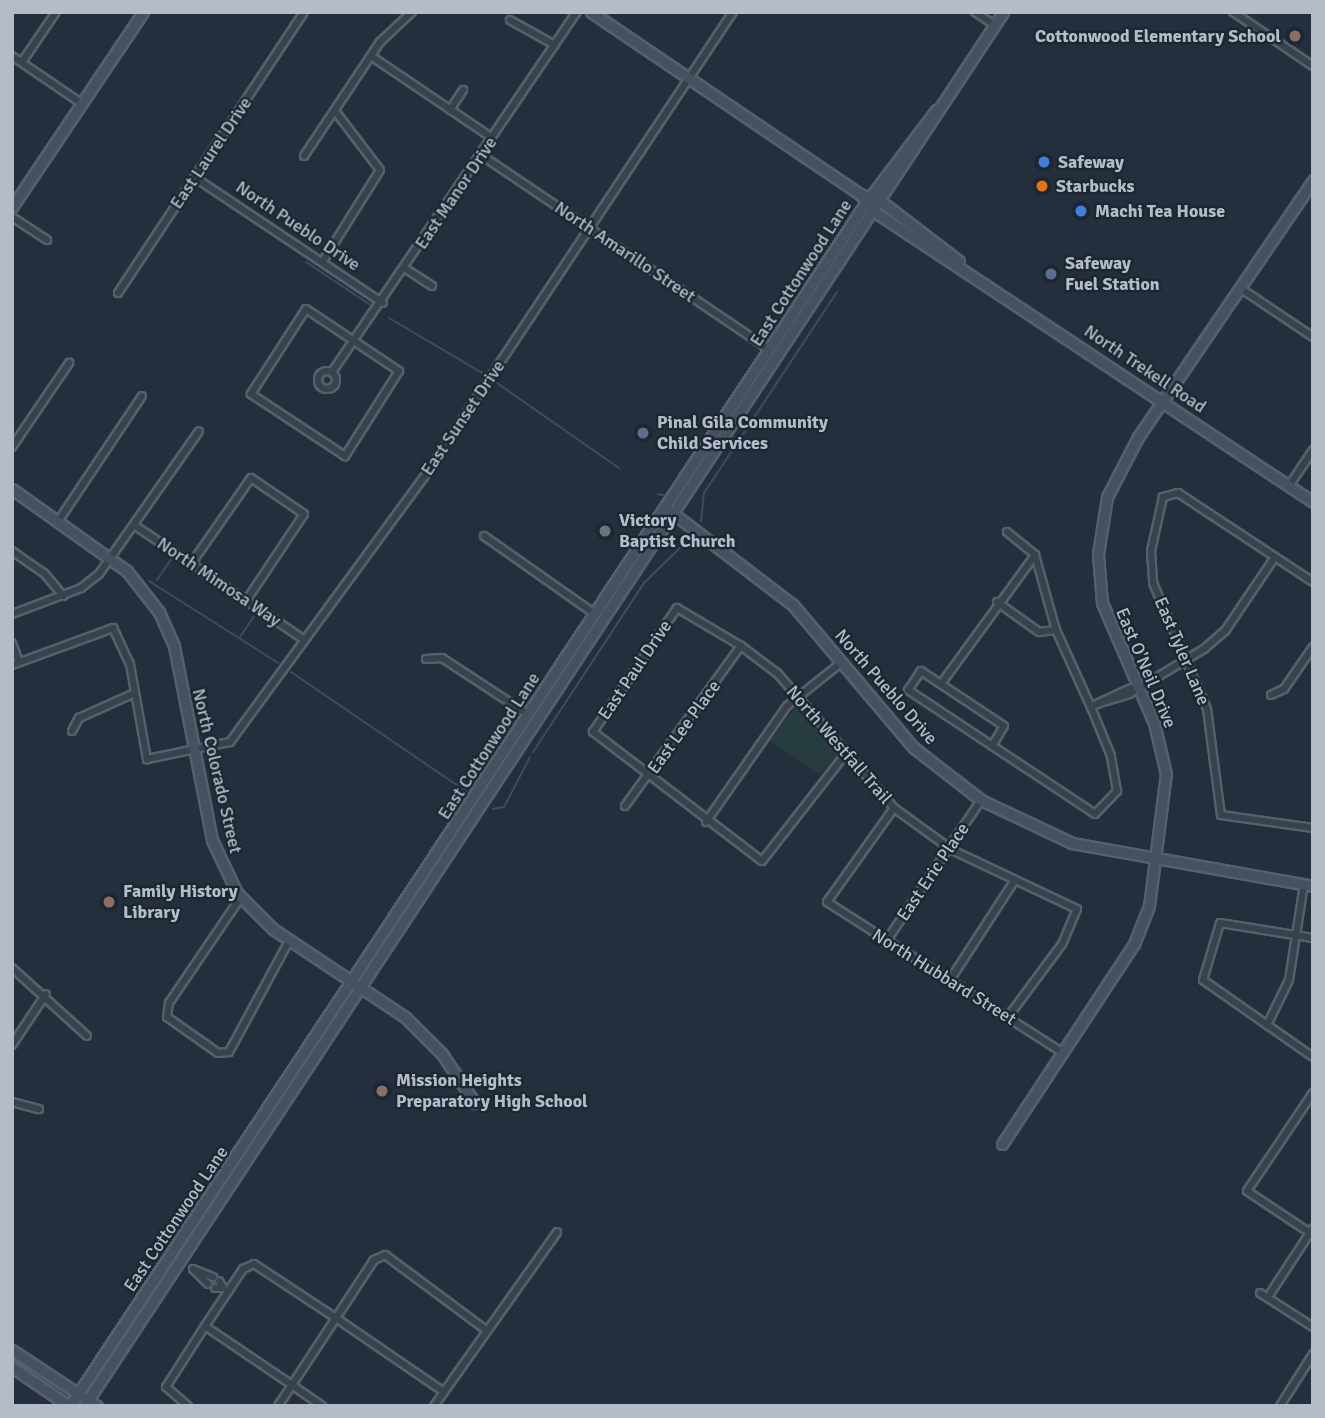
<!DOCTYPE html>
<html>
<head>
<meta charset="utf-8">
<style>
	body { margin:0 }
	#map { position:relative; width:1325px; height:1418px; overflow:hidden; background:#242f3e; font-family:Signika,sans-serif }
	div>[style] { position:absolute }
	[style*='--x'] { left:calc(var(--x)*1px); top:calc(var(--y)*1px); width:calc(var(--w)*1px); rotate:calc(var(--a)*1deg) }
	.green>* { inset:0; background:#263c3f }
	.stream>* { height:2px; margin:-1px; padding:0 1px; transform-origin:1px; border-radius:1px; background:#394c67 }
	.roads { filter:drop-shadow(2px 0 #565f6c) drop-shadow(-2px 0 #565f6c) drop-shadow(0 2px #565f6c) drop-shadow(0 -2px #565f6c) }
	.street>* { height:6px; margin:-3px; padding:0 3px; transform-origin:3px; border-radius:3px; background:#38414e }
	.street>.ring { margin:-3px; padding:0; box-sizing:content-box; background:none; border:6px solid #38414e; border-radius:50% }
	.secondary>* { height:9px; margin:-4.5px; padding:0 4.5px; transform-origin:4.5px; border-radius:4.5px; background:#465061 }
	.dots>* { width:19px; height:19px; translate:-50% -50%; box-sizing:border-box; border:4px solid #1d2633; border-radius:50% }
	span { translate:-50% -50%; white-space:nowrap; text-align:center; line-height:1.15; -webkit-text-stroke:5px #1d2633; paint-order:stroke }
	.poi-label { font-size:18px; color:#b4bcc9; font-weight:700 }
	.right { translate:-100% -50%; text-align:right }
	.left { translate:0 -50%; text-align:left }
	.street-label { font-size:18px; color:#b4bcc9 }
	.frame { position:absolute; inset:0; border:14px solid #b4bcc9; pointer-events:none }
</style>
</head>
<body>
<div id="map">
	<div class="green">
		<i style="clip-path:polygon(797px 706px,839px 755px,820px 774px,770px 741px)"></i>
	</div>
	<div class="stream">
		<i style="--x:306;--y:262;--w:76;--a:33.7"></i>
		<i style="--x:389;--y:318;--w:110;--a:30.5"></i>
		<i style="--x:497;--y:383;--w:149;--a:34.9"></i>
		<i style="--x:658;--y:494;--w:9;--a:13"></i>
		<i style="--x:701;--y:521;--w:28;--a:-84"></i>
		<i style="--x:704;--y:493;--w:241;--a:-56.5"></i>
		<i style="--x:157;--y:580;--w:27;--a:-56"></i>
		<i style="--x:149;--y:581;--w:153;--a:32.4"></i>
		<i style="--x:240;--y:637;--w:25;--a:-56"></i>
		<i style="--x:291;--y:672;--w:217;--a:34.3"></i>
		<i style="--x:533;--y:752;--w:202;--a:-56.7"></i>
		<i style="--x:644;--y:583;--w:63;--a:-44.4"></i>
		<i style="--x:493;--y:809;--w:11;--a:-10"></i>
		<i style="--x:504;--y:807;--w:56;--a:-62.5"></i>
	</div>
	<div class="roads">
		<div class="street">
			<i style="--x:975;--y:12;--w:23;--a:34"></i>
			<i style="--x:1233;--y:12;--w:97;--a:34"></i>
			<i style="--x:510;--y:20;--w:51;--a:29.1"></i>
			<i style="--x:12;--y:56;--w:83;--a:34.3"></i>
			<i style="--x:371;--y:56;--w:146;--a:34.1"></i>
			<i style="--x:22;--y:62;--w:60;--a:-55.8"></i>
			<i style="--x:450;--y:110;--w:24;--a:-57"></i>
			<i style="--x:481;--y:155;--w:347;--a:34"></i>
			<i style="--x:304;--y:156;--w:137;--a:-56.3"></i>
			<i style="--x:380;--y:42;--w:44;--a:-43.2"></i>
			<i style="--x:194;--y:177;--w:227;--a:33.7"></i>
			<i style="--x:12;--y:217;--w:42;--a:33.3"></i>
			<i style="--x:323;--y:261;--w:107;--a:-57.9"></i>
			<i style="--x:380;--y:170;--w:74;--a:-127.3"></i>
			<i style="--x:406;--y:269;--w:31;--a:33"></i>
			<i style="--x:1240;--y:288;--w:88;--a:33.9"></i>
			<i style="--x:118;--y:293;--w:337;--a:-56.5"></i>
			<i style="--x:306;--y:309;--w:112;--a:33.7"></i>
			<i style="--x:399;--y:371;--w:101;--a:122.4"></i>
			<i style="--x:345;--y:456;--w:113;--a:-146.6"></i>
			<i style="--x:251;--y:394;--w:101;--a:-57.1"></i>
			<i class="ring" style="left:318px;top:371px;width:12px;height:12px"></i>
			<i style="--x:332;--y:372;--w:435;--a:-55.8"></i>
			<i style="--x:12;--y:447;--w:102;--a:-55.8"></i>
			<i style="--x:1289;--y:486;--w:43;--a:-56.3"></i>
			<i style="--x:59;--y:520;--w:149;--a:-56.2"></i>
			<i style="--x:134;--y:525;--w:204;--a:34"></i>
			<i style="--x:1007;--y:532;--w:36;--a:39"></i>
			<i style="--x:484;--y:536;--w:136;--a:35.1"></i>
			<i style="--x:12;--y:551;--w:39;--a:35"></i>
			<i style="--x:44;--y:573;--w:30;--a:50"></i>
			<i style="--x:191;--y:564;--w:105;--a:-55.1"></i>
			<i style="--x:251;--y:478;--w:64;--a:34.2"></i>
			<i style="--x:304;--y:514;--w:105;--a:123.7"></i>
			<i style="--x:1313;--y:582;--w:162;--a:-146.6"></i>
			<i style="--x:1178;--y:493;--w:16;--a:165"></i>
			<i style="--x:1163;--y:497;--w:55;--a:102.5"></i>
			<i style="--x:1151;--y:551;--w:32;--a:86"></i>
			<i style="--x:1153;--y:583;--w:137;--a:66.8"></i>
			<i style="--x:1207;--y:709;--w:107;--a:82.5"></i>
			<i style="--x:1221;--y:815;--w:93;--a:8"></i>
			<i style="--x:997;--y:602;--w:52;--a:35.5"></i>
			<i style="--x:1039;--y:632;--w:17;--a:-7"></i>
			<i style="--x:12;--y:614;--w:74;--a:-20.6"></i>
			<i style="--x:81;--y:588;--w:23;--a:-38"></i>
			<i style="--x:99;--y:574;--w:174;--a:-55"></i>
			<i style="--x:12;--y:643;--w:20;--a:70"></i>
			<i style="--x:426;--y:659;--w:16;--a:-4"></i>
			<i style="--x:442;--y:658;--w:104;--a:33.2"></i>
			<i style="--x:12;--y:665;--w:108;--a:-20.1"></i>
			<i style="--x:113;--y:628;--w:40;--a:65"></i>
			<i style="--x:130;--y:664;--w:97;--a:79.9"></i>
			<i style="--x:147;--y:759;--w:85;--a:-11.6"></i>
			<i style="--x:230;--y:742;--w:328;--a:-53.8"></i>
			<i style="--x:424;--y:477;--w:558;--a:-56.4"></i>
			<i style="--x:941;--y:684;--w:160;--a:-53.9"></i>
			<i style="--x:1035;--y:555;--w:78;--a:74.4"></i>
			<i style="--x:1056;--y:630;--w:85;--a:65.6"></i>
			<i style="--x:1131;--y:688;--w:38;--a:155"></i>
			<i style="--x:1097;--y:704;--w:34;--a:-17"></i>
			<i style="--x:1129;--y:694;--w:87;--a:-31"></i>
			<i style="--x:1204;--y:649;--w:28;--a:-41"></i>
			<i style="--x:1225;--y:631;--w:89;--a:-56"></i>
			<i style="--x:1271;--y:695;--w:14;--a:-25"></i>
			<i style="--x:1284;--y:689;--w:51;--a:-55.4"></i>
			<i style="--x:72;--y:731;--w:15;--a:-62"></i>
			<i style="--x:79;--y:718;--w:61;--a:-24.1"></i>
			<i style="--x:992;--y:746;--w:23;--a:-59"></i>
			<i style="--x:1004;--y:726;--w:100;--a:-146.5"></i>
			<i style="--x:921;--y:671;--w:23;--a:124"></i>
			<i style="--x:908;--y:690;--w:224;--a:33.5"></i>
			<i style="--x:1095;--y:814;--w:32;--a:-46"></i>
			<i style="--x:1117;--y:791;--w:36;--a:-100"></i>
			<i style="--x:1111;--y:756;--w:53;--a:-112.2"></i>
			<i style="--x:1091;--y:707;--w:7;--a:-27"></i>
			<i style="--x:844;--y:756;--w:133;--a:128"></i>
			<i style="--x:762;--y:861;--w:213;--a:-142.6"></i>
			<i style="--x:593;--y:732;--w:150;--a:-55.9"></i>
			<i style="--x:677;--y:608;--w:74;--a:30.7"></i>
			<i style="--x:741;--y:646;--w:46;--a:37.1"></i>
			<i style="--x:778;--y:674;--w:177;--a:49.1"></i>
			<i style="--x:894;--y:808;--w:72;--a:35.9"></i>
			<i style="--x:952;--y:850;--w:138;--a:25.3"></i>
			<i style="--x:1077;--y:909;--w:38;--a:113"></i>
			<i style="--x:1062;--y:944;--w:91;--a:126.5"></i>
			<i style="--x:625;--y:806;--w:198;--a:-54.1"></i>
			<i style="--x:894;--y:808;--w:115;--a:125.5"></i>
			<i style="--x:827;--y:902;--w:279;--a:32.6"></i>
			<i style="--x:706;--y:822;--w:141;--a:-55.1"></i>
			<i style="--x:787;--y:706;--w:70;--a:-38.7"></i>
			<i style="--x:241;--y:897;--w:128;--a:124.2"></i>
			<i style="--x:169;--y:1003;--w:14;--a:98"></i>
			<i style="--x:167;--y:1017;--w:62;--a:35.2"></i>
			<i style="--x:218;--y:1053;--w:11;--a:-5"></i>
			<i style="--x:229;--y:1052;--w:126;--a:-61.6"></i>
			<i style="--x:1313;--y:938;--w:94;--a:-170.8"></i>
			<i style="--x:1220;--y:923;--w:59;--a:106.6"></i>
			<i style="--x:1203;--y:980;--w:134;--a:35"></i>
			<i style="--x:885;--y:943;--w:172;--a:-56.1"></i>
			<i style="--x:12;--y:968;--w:101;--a:42.2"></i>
			<i style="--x:950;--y:980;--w:116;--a:-57"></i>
			<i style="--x:1267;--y:1025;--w:50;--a:-63.9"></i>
			<i style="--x:1289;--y:980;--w:97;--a:-81.1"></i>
			<i style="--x:12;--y:1045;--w:61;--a:-56.3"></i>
			<i style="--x:1313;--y:1093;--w:118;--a:124"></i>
			<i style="--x:1247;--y:1191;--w:79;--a:33.7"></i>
			<i style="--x:12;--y:1102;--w:28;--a:15"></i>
			<i style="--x:254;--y:1264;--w:98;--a:33.4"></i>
			<i style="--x:336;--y:1318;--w:80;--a:123.3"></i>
			<i style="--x:292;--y:1385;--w:105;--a:-145.9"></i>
			<i style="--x:205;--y:1326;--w:69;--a:-56.3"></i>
			<i style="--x:243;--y:1269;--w:12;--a:-24"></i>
			<i style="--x:208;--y:1284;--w:21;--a:-135"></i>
			<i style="--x:193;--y:1269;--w:22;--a:22"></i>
			<i style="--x:215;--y:1288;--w:8;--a:0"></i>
			<i style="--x:223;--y:1288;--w:8;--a:-120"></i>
			<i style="--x:1260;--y:1293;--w:63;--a:32.7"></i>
			<i style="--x:1268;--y:1297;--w:82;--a:-56.9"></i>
			<i style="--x:444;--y:1392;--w:131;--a:-145.6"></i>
			<i style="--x:336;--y:1318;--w:69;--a:-56.8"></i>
			<i style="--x:374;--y:1260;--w:12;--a:-24"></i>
			<i style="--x:385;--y:1255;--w:126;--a:36.6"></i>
			<i style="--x:188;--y:1406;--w:29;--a:-139"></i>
			<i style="--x:166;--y:1387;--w:72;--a:-57.4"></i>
			<i style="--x:278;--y:1406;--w:25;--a:-56"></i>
			<i style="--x:292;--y:1385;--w:37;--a:35"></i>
			<i style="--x:434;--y:1406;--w:213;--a:-54.7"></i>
			<i style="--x:1280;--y:1406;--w:62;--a:-57.6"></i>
		</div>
		<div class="secondary">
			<i style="--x:591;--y:12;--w:325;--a:34.1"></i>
			<i style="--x:860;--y:194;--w:23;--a:20"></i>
			<i style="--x:882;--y:202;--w:97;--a:37.5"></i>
			<i style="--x:860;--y:194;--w:23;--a:50"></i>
			<i style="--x:875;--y:212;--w:525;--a:33.51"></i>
			<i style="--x:12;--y:207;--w:235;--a:-56.1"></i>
			<i style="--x:12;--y:489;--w:141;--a:35.5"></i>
			<i style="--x:127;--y:571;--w:52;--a:52"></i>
			<i style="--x:159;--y:612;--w:37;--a:66"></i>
			<i style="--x:174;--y:646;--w:198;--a:78.9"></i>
			<i style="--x:212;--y:840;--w:59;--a:64.7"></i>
			<i style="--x:237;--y:893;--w:51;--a:45"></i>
			<i style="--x:273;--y:929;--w:159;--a:33.7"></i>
			<i style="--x:405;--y:1017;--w:52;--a:45"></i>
			<i style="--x:442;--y:1054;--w:59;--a:56"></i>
			<i style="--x:670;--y:511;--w:155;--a:37.4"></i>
			<i style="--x:793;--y:605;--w:187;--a:49.8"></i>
			<i style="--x:914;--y:748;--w:85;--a:37.8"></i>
			<i style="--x:981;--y:800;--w:101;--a:25.3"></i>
			<i style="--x:1072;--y:843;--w:245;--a:10.1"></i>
			<i style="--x:1002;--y:1144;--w:240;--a:-56.6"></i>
			<i style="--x:1134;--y:944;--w:41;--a:-68.5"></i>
			<i style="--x:1149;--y:906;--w:133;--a:-82.7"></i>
			<i style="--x:1166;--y:774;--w:52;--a:-103.2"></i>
			<i style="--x:1154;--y:723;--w:131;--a:-113.4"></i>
			<i style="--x:1102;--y:603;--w:49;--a:-94.7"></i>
			<i style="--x:1098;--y:554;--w:58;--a:-81"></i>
			<i style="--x:1107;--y:497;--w:68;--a:-62.7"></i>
			<i style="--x:1138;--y:437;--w:311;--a:-55.7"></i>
			<i style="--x:12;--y:1350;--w:102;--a:33.4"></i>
			<i style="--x:12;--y:1367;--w:69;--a:34.4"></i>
			<i style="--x:70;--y:1406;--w:1441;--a:-56.52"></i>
			<i style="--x:865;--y:204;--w:118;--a:-52.9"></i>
			<i style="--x:84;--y:1406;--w:1670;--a:-56.6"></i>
		</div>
	</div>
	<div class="dots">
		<i style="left:1295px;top:36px;background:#8d6e63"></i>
		<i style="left:1044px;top:162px;background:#3f7fe0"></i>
		<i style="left:1042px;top:186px;background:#e8710a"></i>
		<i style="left:1081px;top:211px;background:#3f7fe0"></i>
		<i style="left:1051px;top:274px;background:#5c6f8a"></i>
		<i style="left:643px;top:433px;background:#5c6f8a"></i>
		<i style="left:605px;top:531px;background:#6b7280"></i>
		<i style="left:109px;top:902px;background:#8d6e63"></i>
		<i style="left:382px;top:1091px;background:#8d6e63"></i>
	</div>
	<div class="poi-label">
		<span class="right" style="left:1281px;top:36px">Cottonwood Elementary School</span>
		<span class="left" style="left:1058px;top:162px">Safeway</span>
		<span class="left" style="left:1056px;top:186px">Starbucks</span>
		<span class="left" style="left:1095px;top:211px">Machi Tea House</span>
		<span class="left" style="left:1065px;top:274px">Safeway<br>Fuel Station</span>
		<span class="left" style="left:657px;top:433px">Pinal Gila Community<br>Child Services</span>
		<span class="left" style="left:619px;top:531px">Victory<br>Baptist Church</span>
		<span class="left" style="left:123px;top:902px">Family History<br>Library</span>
		<span class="left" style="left:396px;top:1091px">Mission Heights<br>Preparatory High School</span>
	</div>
	<div class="street-label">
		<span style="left:211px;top:153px;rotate:-56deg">East Laurel Drive</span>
		<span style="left:456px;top:193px;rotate:-56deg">East Manor Drive</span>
		<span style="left:298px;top:226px;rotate:34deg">North Pueblo Drive</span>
		<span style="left:625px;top:252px;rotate:34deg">North Amarillo Street</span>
		<span style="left:801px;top:273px;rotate:-57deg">East Cottonwood Lane</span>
		<span style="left:1145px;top:369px;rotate:34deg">North Trekell Road</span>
		<span style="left:463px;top:418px;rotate:-56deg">East Sunset Drive</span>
		<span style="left:219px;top:582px;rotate:34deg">North Mimosa Way</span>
		<span style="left:1182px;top:651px;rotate:67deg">East Tyler Lane</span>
		<span style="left:1146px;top:668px;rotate:67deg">East O'Neil Drive</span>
		<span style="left:635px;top:670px;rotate:-56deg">East Paul Drive</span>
		<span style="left:886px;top:687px;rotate:49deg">North Pueblo Drive</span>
		<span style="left:684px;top:727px;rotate:-54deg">East Lee Place</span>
		<span style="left:839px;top:745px;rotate:49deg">North Westfall Trail</span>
		<span style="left:489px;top:746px;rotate:-57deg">East Cottonwood Lane</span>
		<span style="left:217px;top:771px;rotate:77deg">North Colorado Street</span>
		<span style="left:933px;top:872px;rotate:-56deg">East Eric Place</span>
		<span style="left:944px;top:977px;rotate:32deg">North Hubbard Street</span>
		<span style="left:176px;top:1219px;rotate:-56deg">East Cottonwood Lane</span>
	</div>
	<div class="frame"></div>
</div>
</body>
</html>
